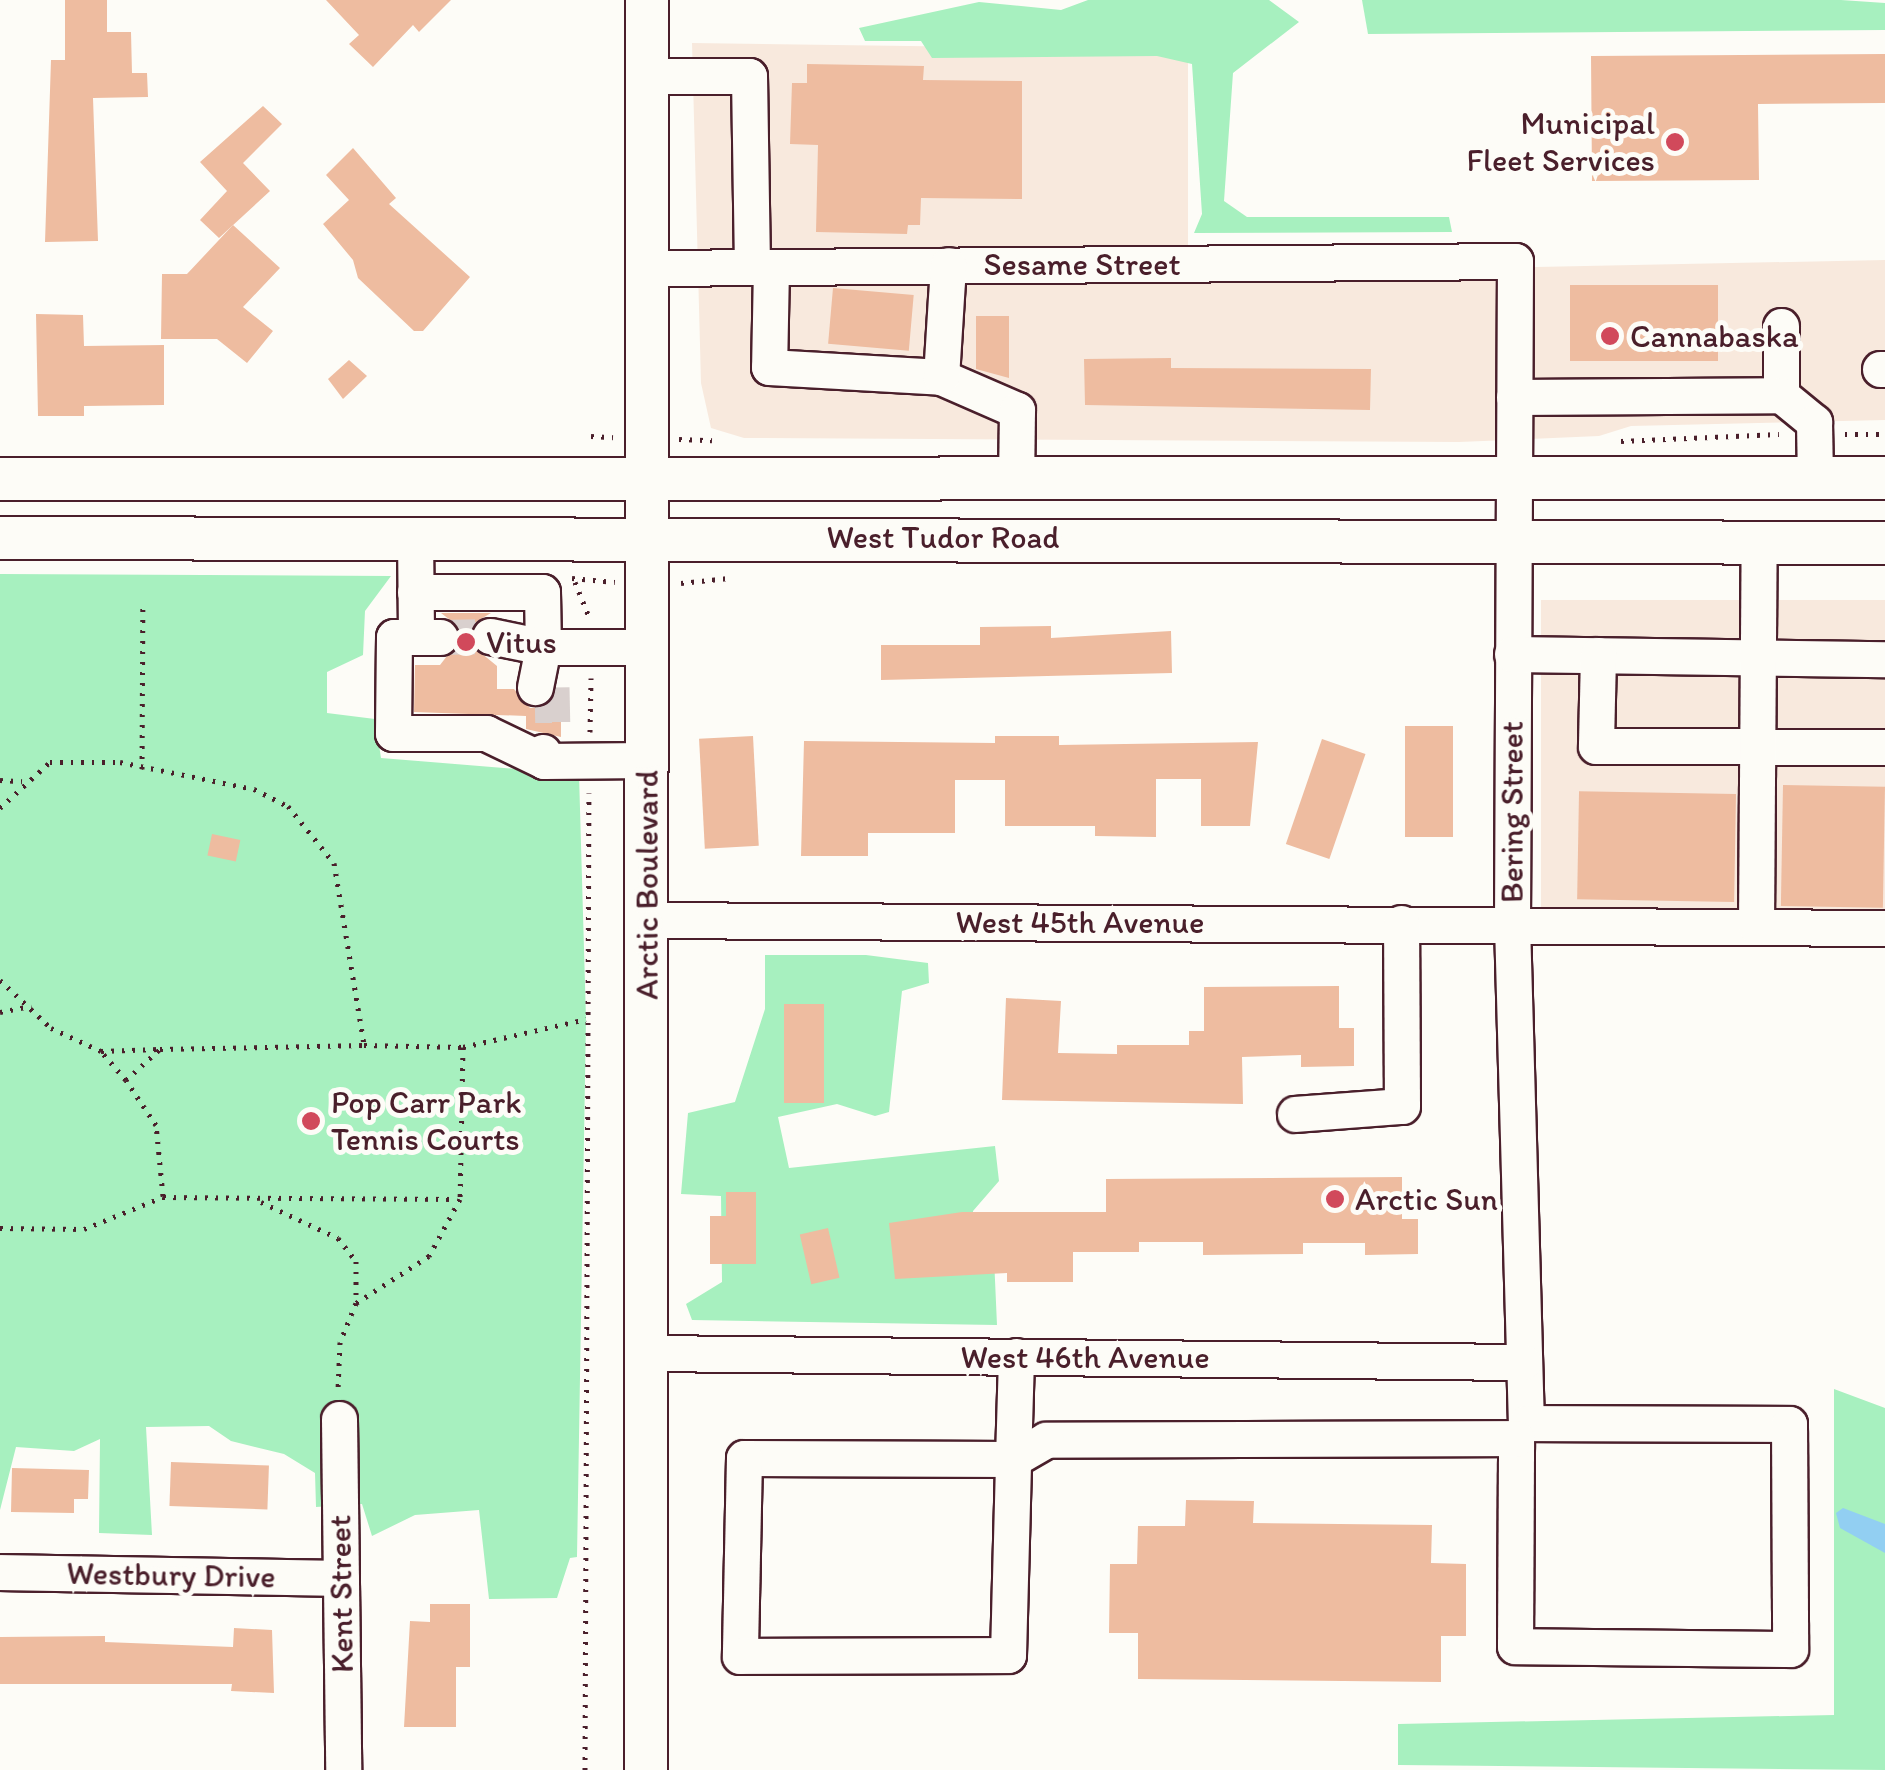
<!DOCTYPE html>
<html>
<head>
<meta charset="utf-8">
<style>
	body { margin:0 }
	#map { position:relative; width:1885px; height:1770px; overflow:hidden; background:#fdfcf7; font-family:Itim,sans-serif }
	div>[style] { position:absolute }
	[style*='--x'] { left:calc(var(--x)*1px); top:calc(var(--y)*1px); width:calc(var(--w)*1px); rotate:calc(var(--a)*1deg) }
	.built>* { inset:0; background:#f8e9dd; transform-origin:0 0 }
	.green>* { inset:0; background:#a7f0bf }
	.water>* { inset:0; background:#92cff2 }
	.building>* { inset:0; background:#eebca0; transform-origin:0 0 }
	.minor-tunnel>* { height:35px; margin-top:-17.5px; transform-origin:0; background:repeating-linear-gradient(90deg,#d9d0ce 0 35px,transparent 0 53px) }
	.path>* { height:5px; margin-top:-2.5px; transform-origin:0; background:repeating-linear-gradient(90deg,#4a1f2b 0 2.5px,transparent 0 10.5px) }
	.roads { filter:drop-shadow(2px 0 #4a1f2b) drop-shadow(-2px 0 #4a1f2b) drop-shadow(0 2px #4a1f2b) drop-shadow(0 -2px #4a1f2b) }
	.minor>* { height:35px; margin:-17.5px; padding:0 17.5px; transform-origin:17.5px; border-radius:17.5px; background:#fdfcf7 }
	.major>* { height:42px; margin:-21px; padding:0 21px; transform-origin:21px; border-radius:21px; background:#fdfcf7 }
	.dots>* { width:28px; height:28px; translate:-50% -50%; box-sizing:border-box; border:5px solid #fdfcf7; border-radius:50% }
	span { translate:-50% -50%; white-space:nowrap; text-align:center; line-height:1.15; -webkit-text-stroke:10px #fdfcf7; paint-order:stroke }
	.poi-label { font-size:32px; color:#4a1f2b }
	.right { translate:-100% -50%; text-align:right }
	.left { translate:0 -50%; text-align:left }
	.street-label { font-size:32px; color:#4a1f2b }
</style>
</head>
<body>
<div id="map">
	<div class="built">
		<i style="clip-path:polygon(692px 43px,1188px 50px,1188px 274px,1885px 260px,1885px 420px,1631px 426px,1599px 436px,1459px 442px,744px 438px,711px 428px,701px 383px)"></i>
		<i style="left:1885px;top:600px;width:337px;height:344px;rotate:90deg"></i>
	</div>
	<div class="green">
		<i style="clip-path:polygon(1088px 0,1269px 0,1299px 22px,1233px 73px,1224px 201px,1247px 217px,1449px 217px,1452px 232px,1194px 233px,1202px 214px,1192px 64px,1157px 56px,932px 58px,921px 41px,865px 41px,859px 28px,979px 2px,1061px 10px)"></i>
		<i style="clip-path:polygon(1362px 0,1841px 0,1885px 3px,1885px 30px,1368px 34px)"></i>
		<i style="clip-path:polygon(0 574px,391px 576px,365px 611px,363px 655px,327px 672px,327px 713px,375px 719px,381px 758px,579px 774px,586px 1019px,577px 1557px,570px 1558px,557px 1598px,489px 1599px,479px 1510px,415px 1515px,372px 1536px,362px 1504px,316px 1507px,315px 1473px,284px 1454px,231px 1441px,209px 1426px,146px 1427px,152px 1535px,99px 1533px,100px 1439px,74px 1451px,16px 1447px,0 1510px)"></i>
		<i style="clip-path:polygon(765px 955px,866px 955px,928px 963px,929px 983px,902px 991px,889px 1112px,875px 1116px,837px 1104px,778px 1117px,789px 1168px,995px 1146px,999px 1181px,973px 1211px,974px 1231px,993px 1235px,997px 1325px,692px 1320px,686px 1304px,722px 1282px,721px 1196px,681px 1194px,688px 1113px,735px 1102px,765px 1009px)"></i>
		<i style="clip-path:polygon(1834px 1389px,1885px 1408px,1885px 1770px,1398px 1765px,1398px 1724px,1834px 1715px)"></i>
	</div>
	<div class="water">
		<i style="clip-path:polygon(1843px 1508px,1885px 1524px,1885px 1553px,1840px 1528px,1836px 1513px)"></i>
	</div>
	<div class="building">
		<i style="clip-path:polygon(65px 0,107px 0,107px 32px,131px 32px,132px 73px,147px 73px,148px 97px,93px 98px,98px 241px,45px 242px,51px 60px,65px 60px)"></i>
		<i style="clip-path:polygon(326px 0,451px 0,419px 32px,413px 25px,373px 67px,349px 44px,359px 35px)"></i>
		<i style="clip-path:polygon(1885px 54px,1885px 103px,1758px 104px,1759px 180px,1592px 181px,1591px 56px)"></i>
		<i style="clip-path:polygon(807px 64px,924px 66px,923px 80px,1022px 81px,1022px 199px,921px 198px,920px 225px,908px 225px,907px 234px,816px 232px,818px 145px,790px 144px,792px 83px,807px 83px)"></i>
		<i style="clip-path:polygon(263px 106px,282px 124px,243px 163px,270px 191px,219px 238px,200px 220px,227px 191px,200px 162px)"></i>
		<i style="clip-path:polygon(353px 148px,396px 198px,389px 204px,470px 277px,423px 331px,414px 331px,358px 278px,353px 260px,323px 224px,349px 200px,326px 175px)"></i>
		<i style="clip-path:polygon(233px 225px,280px 268px,243px 307px,273px 331px,247px 363px,217px 339px,161px 339px,162px 274px,187px 274px)"></i>
		<i style="left:1570px;top:285px;width:148px;height:76px"></i>
		<i style="left:833px;top:288px;width:81px;height:56px;rotate:5deg"></i>
		<i style="clip-path:polygon(36px 314px,83px 315px,84px 346px,164px 345px,164px 405px,84px 406px,84px 416px,38px 416px)"></i>
		<i style="clip-path:polygon(976px 316px,1009px 316px,1009px 378px,976px 369px)"></i>
		<i style="clip-path:polygon(1171px 358px,1171px 368px,1371px 369px,1370px 410px,1085px 405px,1084px 359px)"></i>
		<i style="clip-path:polygon(349px 360px,367px 376px,343px 399px,328px 379px)"></i>
		<i style="clip-path:polygon(441px 613px,491px 613px,474px 623px,470px 644px,497px 666px,497px 689px,514px 689px,530px 708px,543px 707px,561px 688px,561px 737px,526px 729px,526px 716px,414px 712px,415px 665px,440px 665px,461px 638px,458px 626px)"></i>
		<i style="clip-path:polygon(1051px 626px,1051px 638px,1171px 631px,1172px 673px,881px 680px,881px 645px,980px 645px,980px 627px)"></i>
		<i style="left:1405px;top:726px;width:48px;height:111px"></i>
		<i style="left:753px;top:736px;width:110px;height:54px;rotate:87deg"></i>
		<i style="clip-path:polygon(995px 736px,1059px 736px,1059px 745px,1258px 742px,1250px 826px,1201px 826px,1201px 779px,1156px 779px,1156px 837px,1095px 836px,1095px 826px,1005px 826px,1005px 780px,955px 780px,955px 833px,868px 833px,868px 856px,801px 856px,804px 741px,995px 743px)"></i>
		<i style="left:1322px;top:739px;width:46px;height:111px;rotate:19deg"></i>
		<i style="left:1783px;top:785px;width:102px;height:121px;rotate:1deg"></i>
		<i style="left:1736px;top:794px;width:108px;height:157px;rotate:91deg"></i>
		<i style="left:212px;top:834px;width:29px;height:22px;rotate:12deg"></i>
		<i style="clip-path:polygon(1339px 986px,1339px 1028px,1354px 1028px,1354px 1066px,1301px 1067px,1301px 1055px,1242px 1057px,1243px 1104px,1002px 1100px,1006px 998px,1061px 1001px,1058px 1053px,1117px 1054px,1117px 1045px,1189px 1045px,1189px 1031px,1204px 1031px,1204px 987px)"></i>
		<i style="left:784px;top:1004px;width:40px;height:99px"></i>
		<i style="clip-path:polygon(1402px 1177px,1402px 1219px,1418px 1219px,1418px 1254px,1365px 1255px,1365px 1243px,1303px 1243px,1303px 1254px,1203px 1255px,1203px 1242px,1139px 1242px,1139px 1252px,1073px 1252px,1073px 1282px,1007px 1282px,1007px 1273px,895px 1279px,889px 1223px,962px 1212px,1106px 1212px,1106px 1179px)"></i>
		<i style="clip-path:polygon(726px 1192px,756px 1192px,756px 1264px,710px 1264px,710px 1216px,726px 1216px)"></i>
		<i style="left:828px;top:1228px;width:51px;height:29px;rotate:77deg"></i>
		<i style="left:171px;top:1462px;width:98px;height:44px;rotate:2deg"></i>
		<i style="clip-path:polygon(12px 1468px,89px 1470px,88px 1499px,74px 1499px,74px 1513px,11px 1512px)"></i>
		<i style="clip-path:polygon(1186px 1500px,1254px 1501px,1253px 1523px,1432px 1525px,1431px 1563px,1466px 1564px,1466px 1636px,1441px 1636px,1441px 1682px,1138px 1679px,1138px 1633px,1109px 1633px,1110px 1564px,1137px 1564px,1138px 1526px,1185px 1526px)"></i>
		<i style="clip-path:polygon(430px 1604px,470px 1604px,470px 1667px,456px 1667px,456px 1727px,404px 1727px,410px 1621px,430px 1622px)"></i>
		<i style="clip-path:polygon(234px 1628px,272px 1630px,274px 1693px,231px 1691px,232px 1684px,0 1684px,0 1637px,105px 1636px,105px 1642px,233px 1647px)"></i>
	</div>
	<div class="minor-tunnel">
		<i style="--x:440;--y:637;--w:50;--a:-1.1"></i>
		<i style="--x:552;--y:687;--w:48;--a:88.8"></i>
	</div>
	<div class="path">
		<i style="--x:1845;--y:434;--w:40;--a:0"></i>
		<i style="--x:591;--y:436;--w:22;--a:3"></i>
		<i style="--x:679;--y:439;--w:33;--a:2"></i>
		<i style="--x:1621;--y:441;--w:158;--a:-2.5"></i>
		<i style="--x:572;--y:578;--w:43;--a:5.3"></i>
		<i style="--x:575;--y:582;--w:38;--a:68"></i>
		<i style="--x:681;--y:583;--w:48;--a:-5.9"></i>
		<i style="--x:590;--y:732;--w:54;--a:-88.9"></i>
		<i style="--x:142;--y:769;--w:165;--a:-89.7"></i>
		<i style="--x:0;--y:780;--w:22;--a:3"></i>
		<i style="--x:0;--y:808;--w:68;--a:-42.6"></i>
		<i style="--x:50;--y:762;--w:70;--a:0"></i>
		<i style="--x:120;--y:762;--w:137;--a:11.4"></i>
		<i style="--x:254;--y:789;--w:38;--a:27"></i>
		<i style="--x:288;--y:806;--w:73;--a:51.1"></i>
		<i style="--x:334;--y:863;--w:184;--a:80.6"></i>
		<i style="--x:364;--y:1045;--w:99;--a:1.2"></i>
		<i style="--x:463;--y:1047;--w:152;--a:91.1"></i>
		<i style="--x:460;--y:1199;--w:65;--a:118.5"></i>
		<i style="--x:429;--y:1256;--w:87;--a:147.2"></i>
		<i style="--x:356;--y:1303;--w:42;--a:112.3"></i>
		<i style="--x:340;--y:1342;--w:48;--a:92.4"></i>
		<i style="--x:0;--y:980;--w:70;--a:43.3"></i>
		<i style="--x:51;--y:1028;--w:55;--a:24.7"></i>
		<i style="--x:0;--y:1012;--w:32;--a:-11"></i>
		<i style="--x:463;--y:1047;--w:126;--a:-12.8"></i>
		<i style="--x:126;--y:1080;--w:38;--a:-131"></i>
		<i style="--x:101;--y:1051;--w:58;--a:-2"></i>
		<i style="--x:163;--y:1196;--w:71;--a:-95.6"></i>
		<i style="--x:156;--y:1125;--w:54;--a:-123.7"></i>
		<i style="--x:126;--y:1080;--w:46;--a:-42.4"></i>
		<i style="--x:160;--y:1049;--w:204;--a:-1.1"></i>
		<i style="--x:261;--y:1202;--w:85;--a:25.1"></i>
		<i style="--x:338;--y:1238;--w:29;--a:52"></i>
		<i style="--x:356;--y:1261;--w:42;--a:90"></i>
		<i style="--x:0;--y:1228;--w:84;--a:0.7"></i>
		<i style="--x:84;--y:1229;--w:85;--a:-22.1"></i>
		<i style="--x:163;--y:1197;--w:294;--a:0.4"></i>
		<i style="--x:585;--y:1770;--w:977;--a:-89.77"></i>
	</div>
	<div class="roads">
		<div class="minor">
			<i style="--x:647;--y:76;--w:102;--a:0"></i>
			<i style="--x:749;--y:76;--w:191;--a:89.1"></i>
			<i style="--x:771;--y:267;--w:100;--a:91.1"></i>
			<i style="--x:769;--y:367;--w:172;--a:3.3"></i>
			<i style="--x:941;--y:377;--w:83;--a:23.5"></i>
			<i style="--x:1017;--y:410;--w:70;--a:90.8"></i>
			<i style="--x:649;--y:268;--w:866;--a:-0.46"></i>
			<i style="--x:1515;--y:261;--w:663;--a:90.26"></i>
			<i style="--x:1512;--y:924;--w:499;--a:88.4"></i>
			<i style="--x:1526;--y:1423;--w:263;--a:0.2"></i>
			<i style="--x:1789;--y:1424;--w:225;--a:89.7"></i>
			<i style="--x:1790;--y:1649;--w:275;--a:-179.4"></i>
			<i style="--x:1515;--y:1646;--w:208;--a:-89.7"></i>
			<i style="--x:1516;--y:1438;--w:470;--a:179.8"></i>
			<i style="--x:1046;--y:1440;--w:38;--a:150"></i>
			<i style="--x:1013;--y:1459;--w:269;--a:-179.8"></i>
			<i style="--x:744;--y:1458;--w:198;--a:91.2"></i>
			<i style="--x:740;--y:1656;--w:268;--a:-0.2"></i>
			<i style="--x:1008;--y:1655;--w:196;--a:-88.5"></i>
			<i style="--x:1013;--y:1459;--w:103;--a:-88.3"></i>
			<i style="--x:1781;--y:326;--w:69;--a:90"></i>
			<i style="--x:1880;--y:369;--w:5;--a:0"></i>
			<i style="--x:941;--y:377;--w:112;--a:-86.4"></i>
			<i style="--x:1514;--y:397;--w:267;--a:-0.4"></i>
			<i style="--x:1781;--y:395;--w:43;--a:39.3"></i>
			<i style="--x:1814;--y:422;--w:56;--a:89"></i>
			<i style="--x:415;--y:536;--w:101;--a:89.4"></i>
			<i style="--x:416;--y:637;--w:24;--a:0"></i>
			<i style="--x:415;--y:592;--w:127;--a:0"></i>
			<i style="--x:542;--y:592;--w:55;--a:89"></i>
			<i style="--x:543;--y:647;--w:104;--a:0"></i>
			<i style="--x:490;--y:636;--w:54;--a:11.7"></i>
			<i style="--x:543;--y:647;--w:41;--a:101.3"></i>
			<i style="--x:416;--y:637;--w:22;--a:180"></i>
			<i style="--x:394;--y:637;--w:96;--a:90.6"></i>
			<i style="--x:393;--y:733;--w:93;--a:0"></i>
			<i style="--x:486;--y:733;--w:64;--a:25.8"></i>
			<i style="--x:1512;--y:654;--w:373;--a:0.8"></i>
			<i style="--x:1598;--y:655;--w:91;--a:91.3"></i>
			<i style="--x:1596;--y:746;--w:289;--a:0.2"></i>
			<i style="--x:543;--y:752;--w:9;--a:84"></i>
			<i style="--x:544;--y:761;--w:103;--a:-0.6"></i>
			<i style="--x:647;--y:920;--w:1238;--a:0.37"></i>
			<i style="--x:1756;--y:926;--w:384;--a:-89.6"></i>
			<i style="--x:1295;--y:1114;--w:107;--a:-4.3"></i>
			<i style="--x:1402;--y:1106;--w:183;--a:-90.3"></i>
			<i style="--x:647;--y:1353;--w:876;--a:0.59"></i>
			<i style="--x:339;--y:1419;--w:351;--a:89.3"></i>
			<i style="--x:0;--y:1572;--w:341;--a:1"></i>
		</div>
		<div class="major">
			<i style="--x:0;--y:479;--w:1885;--a:-0.03"></i>
			<i style="--x:0;--y:538;--w:1885;--a:0.15"></i>
			<i style="--x:646;--y:1770;--w:1770;--a:-89.97"></i>
		</div>
	</div>
	<div class="dots">
		<i style="left:1675px;top:142px;background:#d1495b"></i>
		<i style="left:1610px;top:336px;background:#d1495b"></i>
		<i style="left:466px;top:642px;background:#d1495b"></i>
		<i style="left:311px;top:1121px;background:#d1495b"></i>
		<i style="left:1335px;top:1199px;background:#d1495b"></i>
	</div>
	<div class="poi-label">
		<span class="right" style="left:1655px;top:142px">Municipal<br>Fleet Services</span>
		<span class="left" style="left:1630px;top:336px">Cannabaska</span>
		<span class="left" style="left:486px;top:642px">Vitus</span>
		<span class="left" style="left:331px;top:1121px">Pop Carr Park<br>Tennis Courts</span>
		<span class="left" style="left:1355px;top:1199px">Arctic Sun</span>
	</div>
	<div class="street-label">
		<span style="left:1082px;top:264px">Sesame Street</span>
		<span style="left:943px;top:537px">West Tudor Road</span>
		<span style="left:1512px;top:812px;rotate:-90deg">Bering Street</span>
		<span style="left:647px;top:885px;rotate:-90deg">Arctic Boulevard</span>
		<span style="left:1080px;top:922px">West 45th Avenue</span>
		<span style="left:1085px;top:1357px">West 46th Avenue</span>
		<span style="left:171px;top:1575px;rotate:1deg">Westbury Drive</span>
		<span style="left:341px;top:1594px;rotate:-91deg">Kent Street</span>
	</div>
</div>
</body>
</html>
